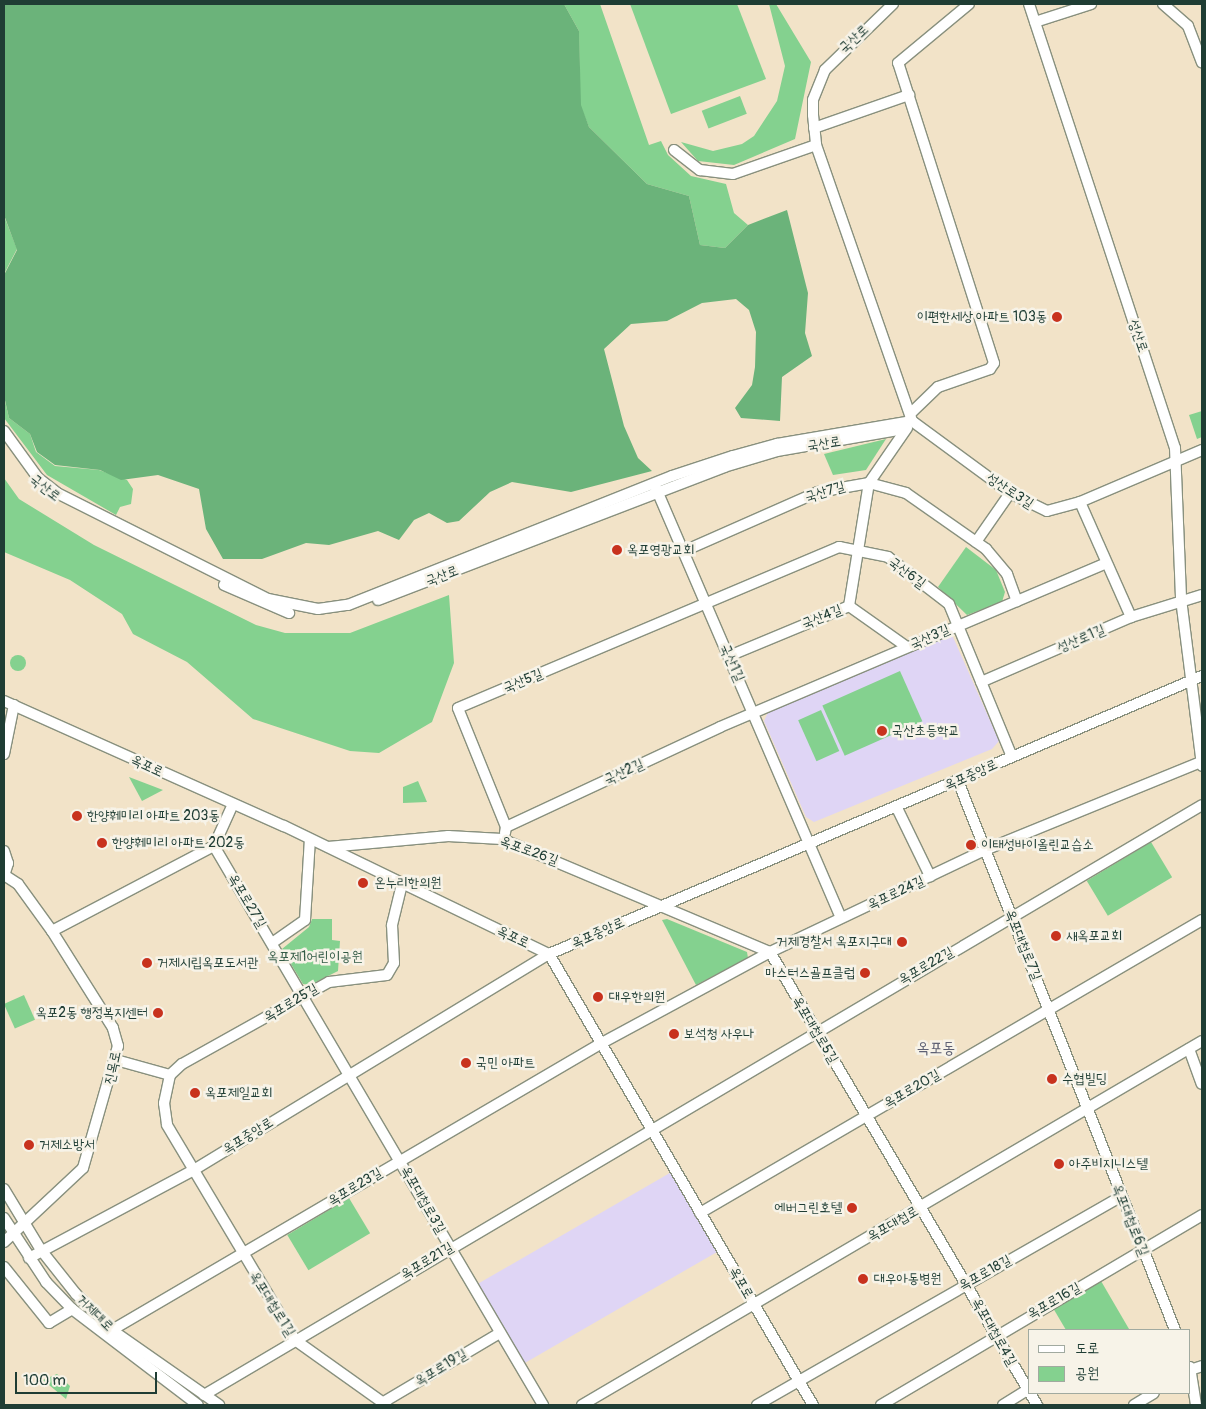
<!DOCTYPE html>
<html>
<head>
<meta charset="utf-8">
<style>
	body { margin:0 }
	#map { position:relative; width:1206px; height:1409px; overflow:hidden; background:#f2e3c8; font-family:Pangolin,"Poor Story",sans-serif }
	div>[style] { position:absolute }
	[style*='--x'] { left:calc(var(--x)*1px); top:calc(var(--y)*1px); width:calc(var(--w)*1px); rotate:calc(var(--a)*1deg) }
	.built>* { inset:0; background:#dfd5f5; transform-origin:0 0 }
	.green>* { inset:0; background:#84d18f; transform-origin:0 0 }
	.round { border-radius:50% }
	.forest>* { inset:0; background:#6bb37a }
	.roads { filter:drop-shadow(1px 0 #88907e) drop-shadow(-1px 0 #88907e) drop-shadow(0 1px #88907e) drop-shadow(0 -1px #88907e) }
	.minor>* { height:10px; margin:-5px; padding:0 5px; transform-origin:5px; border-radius:5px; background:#fff }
	.dots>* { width:14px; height:14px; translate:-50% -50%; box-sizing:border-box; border:2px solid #f7f3e8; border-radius:50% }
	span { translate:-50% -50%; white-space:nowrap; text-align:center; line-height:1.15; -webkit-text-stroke:5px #f7f3e8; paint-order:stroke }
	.street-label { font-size:14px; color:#1f3d34 }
	.poi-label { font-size:14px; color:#1f3d34 }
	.right { translate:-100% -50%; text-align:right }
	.left { translate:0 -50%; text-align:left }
	.park-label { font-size:14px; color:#335b46 }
	.quarter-label { font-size:16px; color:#5e6174 }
	.frame { position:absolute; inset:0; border:5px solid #1f3d34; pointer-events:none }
	.legend { position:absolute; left:1028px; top:1329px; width:162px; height:65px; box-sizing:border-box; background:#f7f3e8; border:1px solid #a1aaa0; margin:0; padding:6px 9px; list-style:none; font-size:15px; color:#1f3d34 }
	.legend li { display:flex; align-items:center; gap:10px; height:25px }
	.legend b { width:25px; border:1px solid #a1aaa0 }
	.scale { position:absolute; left:15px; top:1372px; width:142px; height:22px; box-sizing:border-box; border:2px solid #1f3d34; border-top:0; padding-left:6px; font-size:15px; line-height:18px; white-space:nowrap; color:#1f3d34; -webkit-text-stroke:4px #f7f3e8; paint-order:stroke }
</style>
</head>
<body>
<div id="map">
	<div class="built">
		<i style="clip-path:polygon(946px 634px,953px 637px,999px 741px,992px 749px,814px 822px,806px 817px,764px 721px,769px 710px)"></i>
		<i style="left:675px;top:1170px;width:92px;height:233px;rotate:60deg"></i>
	</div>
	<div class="green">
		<i style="clip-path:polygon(564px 4px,600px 4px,649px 145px,661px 141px,668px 155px,691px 176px,726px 184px,734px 213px,748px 225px,725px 248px,700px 245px,689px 196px,647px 184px,589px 127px,580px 105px,579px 31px)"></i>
		<i style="clip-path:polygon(630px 4px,737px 4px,766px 79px,671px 114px)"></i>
		<i style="clip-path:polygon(769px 4px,776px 4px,811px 62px,795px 139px,734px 165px,698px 161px,681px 142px,713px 151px,742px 144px,754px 136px,777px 101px,785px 66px)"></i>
		<i style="left:740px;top:96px;width:19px;height:41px;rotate:69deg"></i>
		<i style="clip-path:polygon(4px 216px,17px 249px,4px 274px)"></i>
		<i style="clip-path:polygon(4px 397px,9px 418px,30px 434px,36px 452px,55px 466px,99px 470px,127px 480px,133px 489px,131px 504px,120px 507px,116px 515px,47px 475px,4px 418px)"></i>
		<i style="clip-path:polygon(1202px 411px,1202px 437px,1197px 439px,1189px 415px)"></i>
		<i style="clip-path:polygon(886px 439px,866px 470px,833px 475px,824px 454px)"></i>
		<i style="clip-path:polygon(4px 478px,19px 499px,94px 545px,256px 625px,285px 633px,350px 633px,449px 595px,454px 663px,432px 722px,379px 753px,350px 751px,253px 719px,187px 662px,133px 634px,122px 614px,70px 580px,4px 552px)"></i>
		<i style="clip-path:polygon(966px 547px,996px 570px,1005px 592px,1002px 602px,967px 615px,938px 587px)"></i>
		<i class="round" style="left:10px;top:655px;width:16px;height:16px"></i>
		<i style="left:900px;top:671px;width:55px;height:85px;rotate:66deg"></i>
		<i style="left:821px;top:710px;width:45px;height:25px;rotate:66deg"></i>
		<i style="clip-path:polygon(129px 777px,163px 790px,142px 801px)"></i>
		<i style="clip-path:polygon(418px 781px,427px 802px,403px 803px,403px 787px)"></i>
		<i style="left:1151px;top:842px;width:41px;height:75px;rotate:59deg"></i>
		<i style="clip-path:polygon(312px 919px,332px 919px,332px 940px,340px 941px,338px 971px,310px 985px,303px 984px,282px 949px,309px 927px)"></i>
		<i style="clip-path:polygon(667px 919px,747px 952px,748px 958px,696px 985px,662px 920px)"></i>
		<i style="left:24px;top:995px;width:27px;height:22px;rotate:66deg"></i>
		<i style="left:349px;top:1198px;width:41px;height:72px;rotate:59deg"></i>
		<i style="clip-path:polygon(1101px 1281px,1129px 1329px,1066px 1330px,1053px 1308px)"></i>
		<i style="clip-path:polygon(57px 1374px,70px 1386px,66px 1399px,43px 1380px)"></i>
	</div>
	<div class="forest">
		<i style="clip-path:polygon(4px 4px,564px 4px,579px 31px,581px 105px,589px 127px,647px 184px,689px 196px,700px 245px,725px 248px,748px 225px,787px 210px,808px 293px,805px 333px,812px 356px,782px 377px,780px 421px,741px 418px,735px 408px,752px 385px,755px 367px,756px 332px,749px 310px,736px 299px,702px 303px,667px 321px,631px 324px,604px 349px,624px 426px,638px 458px,652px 471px,571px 492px,512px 482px,490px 492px,459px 521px,447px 523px,429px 513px,414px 520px,399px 540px,378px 531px,329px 545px,306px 543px,262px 559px,223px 559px,206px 529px,199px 489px,158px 475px,121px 480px,100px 470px,55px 465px,37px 452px,30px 434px,9px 418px,4px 396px,4px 275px,17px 250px,4px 215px)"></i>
	</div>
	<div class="roads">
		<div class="minor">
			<i style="--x:893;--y:4;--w:95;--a:135.9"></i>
			<i style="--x:825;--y:70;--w:32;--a:112"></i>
			<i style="--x:813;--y:100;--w:15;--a:90"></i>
			<i style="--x:813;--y:115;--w:30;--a:84"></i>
			<i style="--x:816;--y:145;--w:291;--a:70.8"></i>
			<i style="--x:1029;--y:4;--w:467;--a:71.8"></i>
			<i style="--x:1175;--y:448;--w:151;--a:87.7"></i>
			<i style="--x:1181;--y:599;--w:168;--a:82.8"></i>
			<i style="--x:1163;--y:4;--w:33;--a:41"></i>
			<i style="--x:1188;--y:26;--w:39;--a:69"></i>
			<i style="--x:1035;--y:22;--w:59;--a:-17.8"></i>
			<i style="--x:814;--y:128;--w:101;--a:-19.2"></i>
			<i style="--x:674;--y:150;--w:33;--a:38"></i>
			<i style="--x:700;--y:170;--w:33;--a:7"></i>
			<i style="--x:733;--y:174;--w:88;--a:-19.3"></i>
			<i style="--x:910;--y:414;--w:39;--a:-44"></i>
			<i style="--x:938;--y:387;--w:55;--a:-19.1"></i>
			<i style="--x:990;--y:369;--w:7;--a:-56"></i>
			<i style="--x:994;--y:363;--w:315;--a:-107.7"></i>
			<i style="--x:898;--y:63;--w:92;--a:-39.7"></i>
			<i style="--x:912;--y:421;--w:122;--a:36.3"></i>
			<i style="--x:1010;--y:493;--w:41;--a:25.9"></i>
			<i style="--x:1047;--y:511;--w:34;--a:-15"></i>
			<i style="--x:1080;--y:502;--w:133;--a:-23.1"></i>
			<i style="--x:4;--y:431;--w:58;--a:54.1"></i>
			<i style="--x:38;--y:478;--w:24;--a:38"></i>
			<i style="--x:57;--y:493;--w:236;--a:26.7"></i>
			<i style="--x:268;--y:599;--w:51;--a:11.3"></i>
			<i style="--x:318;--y:609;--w:30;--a:-8"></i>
			<i style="--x:348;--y:605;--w:349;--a:-21.7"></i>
			<i style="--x:672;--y:476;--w:64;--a:-18.2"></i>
			<i style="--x:733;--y:456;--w:46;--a:-15.3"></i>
			<i style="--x:777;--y:444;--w:137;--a:-9.7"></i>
			<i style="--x:655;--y:486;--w:470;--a:66.7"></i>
			<i style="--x:1080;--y:502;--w:126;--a:66.1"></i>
			<i style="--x:976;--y:542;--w:60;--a:-55.2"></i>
			<i style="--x:684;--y:551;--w:146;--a:-23.8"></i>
			<i style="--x:818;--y:492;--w:52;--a:-10"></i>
			<i style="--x:869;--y:483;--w:38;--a:15"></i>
			<i style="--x:906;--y:493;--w:98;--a:35"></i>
			<i style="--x:986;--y:549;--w:33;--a:50"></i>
			<i style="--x:1007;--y:574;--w:29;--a:70"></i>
			<i style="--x:224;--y:585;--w:71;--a:23.3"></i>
			<i style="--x:378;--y:600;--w:371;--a:-21"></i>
			<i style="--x:724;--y:467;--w:55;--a:-16.8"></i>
			<i style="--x:777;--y:451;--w:130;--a:-9.8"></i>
			<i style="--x:849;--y:606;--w:125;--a:-80.8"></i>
			<i style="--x:869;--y:483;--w:67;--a:-55.4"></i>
			<i style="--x:729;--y:656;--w:130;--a:-22.6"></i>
			<i style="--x:849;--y:606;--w:71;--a:35.3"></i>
			<i style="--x:981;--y:682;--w:163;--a:-23.4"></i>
			<i style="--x:1131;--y:617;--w:74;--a:-17.2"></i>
			<i style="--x:4;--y:701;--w:307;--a:24.1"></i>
			<i style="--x:284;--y:826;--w:294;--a:25.8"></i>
			<i style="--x:549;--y:954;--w:523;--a:59.66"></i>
			<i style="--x:4;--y:754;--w:50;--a:-78.5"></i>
			<i style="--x:958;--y:781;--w:590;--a:68.43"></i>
			<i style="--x:233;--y:804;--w:46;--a:114.3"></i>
			<i style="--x:214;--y:846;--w:649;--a:59.52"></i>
			<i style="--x:897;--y:808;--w:76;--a:64.1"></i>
			<i style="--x:506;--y:827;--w:128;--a:-112"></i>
			<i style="--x:458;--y:708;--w:414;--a:-22.9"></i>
			<i style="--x:839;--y:547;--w:50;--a:11.5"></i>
			<i style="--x:888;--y:557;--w:77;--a:37.6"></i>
			<i style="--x:949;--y:604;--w:165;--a:67.6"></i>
			<i style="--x:505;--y:833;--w:6;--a:-81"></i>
			<i style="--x:506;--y:827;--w:236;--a:-25"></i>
			<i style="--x:720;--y:727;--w:419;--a:-23"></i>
			<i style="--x:328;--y:847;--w:121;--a:-5.2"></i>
			<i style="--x:448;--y:836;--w:54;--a:3.2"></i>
			<i style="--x:502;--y:839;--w:291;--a:22.9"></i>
			<i style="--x:770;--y:952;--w:526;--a:59.48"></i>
			<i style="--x:4;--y:851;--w:13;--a:72"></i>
			<i style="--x:8;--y:863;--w:14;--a:107"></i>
			<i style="--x:52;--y:931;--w:183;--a:-27.7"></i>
			<i style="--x:272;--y:943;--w:40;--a:-34.9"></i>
			<i style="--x:305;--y:920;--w:81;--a:-86.5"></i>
			<i style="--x:1189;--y:1049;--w:37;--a:70"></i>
			<i style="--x:116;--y:1060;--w:56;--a:15.5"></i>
			<i style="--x:170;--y:1075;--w:16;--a:-43"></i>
			<i style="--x:182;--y:1064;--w:168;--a:-29.2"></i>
			<i style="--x:329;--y:982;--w:58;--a:-6.9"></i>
			<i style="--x:387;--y:975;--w:14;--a:-60"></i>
			<i style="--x:394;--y:963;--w:38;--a:-93"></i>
			<i style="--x:392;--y:925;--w:42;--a:-76.3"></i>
			<i style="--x:170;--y:1075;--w:29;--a:102"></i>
			<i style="--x:164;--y:1103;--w:22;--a:82"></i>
			<i style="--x:167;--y:1125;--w:250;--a:59.2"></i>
			<i style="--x:295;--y:1340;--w:112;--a:35.5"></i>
			<i style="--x:4;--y:1189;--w:71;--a:58.8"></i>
			<i style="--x:41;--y:1250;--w:56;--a:51.5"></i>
			<i style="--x:76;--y:1294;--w:51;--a:45"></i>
			<i style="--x:112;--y:1330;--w:131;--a:35"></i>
			<i style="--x:700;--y:1213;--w:581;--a:-30.27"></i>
			<i style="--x:4;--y:1218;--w:77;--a:56.7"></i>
			<i style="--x:46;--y:1282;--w:37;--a:46"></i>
			<i style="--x:72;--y:1309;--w:158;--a:37.3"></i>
			<i style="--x:4;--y:1242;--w:108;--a:-43.1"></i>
			<i style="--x:83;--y:1168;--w:127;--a:-74"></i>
			<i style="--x:118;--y:1046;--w:19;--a:-106"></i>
			<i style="--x:113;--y:1028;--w:115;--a:-122.2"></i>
			<i style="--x:52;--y:931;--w:58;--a:-125.9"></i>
			<i style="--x:18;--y:884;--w:17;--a:-147"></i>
			<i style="--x:29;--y:1258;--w:185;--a:-28.1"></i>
			<i style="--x:192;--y:1171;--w:418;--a:-31.3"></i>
			<i style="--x:549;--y:954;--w:710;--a:-23.06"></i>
			<i style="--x:4;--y:1267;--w:72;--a:51.2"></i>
			<i style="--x:49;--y:1323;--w:27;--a:-31"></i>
			<i style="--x:112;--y:1330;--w:566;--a:-30.37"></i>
			<i style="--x:600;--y:1044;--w:193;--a:-28.4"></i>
			<i style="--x:770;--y:952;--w:238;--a:-25.4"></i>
			<i style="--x:985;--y:850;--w:233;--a:-22.2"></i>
			<i style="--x:1190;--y:1367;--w:38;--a:81"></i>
			<i style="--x:1190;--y:1370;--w:13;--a:-18"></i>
			<i style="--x:204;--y:1395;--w:1159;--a:-30.59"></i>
			<i style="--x:382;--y:1403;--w:137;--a:-30.7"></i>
			<i style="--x:582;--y:1405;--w:719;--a:-30.42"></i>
			<i style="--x:757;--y:1405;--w:418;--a:-29.8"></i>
			<i style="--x:881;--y:1405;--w:373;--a:-30.6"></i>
			<i style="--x:1003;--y:1405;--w:28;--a:-32"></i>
			<i style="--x:1134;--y:1405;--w:23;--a:-31"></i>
		</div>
	</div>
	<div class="dots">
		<i style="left:1057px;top:317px;background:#c8321e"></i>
		<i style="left:617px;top:550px;background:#c8321e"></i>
		<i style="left:882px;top:731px;background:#c8321e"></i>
		<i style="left:77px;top:816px;background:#c8321e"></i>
		<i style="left:102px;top:843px;background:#c8321e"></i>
		<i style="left:971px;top:845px;background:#c8321e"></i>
		<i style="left:363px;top:883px;background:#c8321e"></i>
		<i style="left:1056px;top:936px;background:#c8321e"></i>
		<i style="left:902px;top:942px;background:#c8321e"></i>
		<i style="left:147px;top:963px;background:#c8321e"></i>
		<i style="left:865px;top:973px;background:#c8321e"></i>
		<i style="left:598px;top:997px;background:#c8321e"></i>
		<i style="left:158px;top:1013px;background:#c8321e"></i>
		<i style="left:674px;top:1034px;background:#c8321e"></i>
		<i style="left:466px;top:1063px;background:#c8321e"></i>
		<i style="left:1052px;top:1079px;background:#c8321e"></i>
		<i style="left:195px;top:1093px;background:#c8321e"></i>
		<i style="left:29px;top:1145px;background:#c8321e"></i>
		<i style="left:1059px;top:1164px;background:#c8321e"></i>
		<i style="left:852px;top:1208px;background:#c8321e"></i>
		<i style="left:863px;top:1279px;background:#c8321e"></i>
	</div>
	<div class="street-label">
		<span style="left:854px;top:39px;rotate:-43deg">국산로</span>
		<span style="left:1138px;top:336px;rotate:71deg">성산로</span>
		<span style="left:824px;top:444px;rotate:-9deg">국산로</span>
		<span style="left:45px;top:488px;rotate:38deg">국산로</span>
		<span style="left:1010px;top:491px;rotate:33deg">성산로3길</span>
		<span style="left:825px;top:492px;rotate:-17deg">국산7길</span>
		<span style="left:907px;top:573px;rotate:36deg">국산6길</span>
		<span style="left:442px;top:576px;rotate:-21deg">국산로</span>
		<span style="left:822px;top:617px;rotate:-22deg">국산4길</span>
		<span style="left:930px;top:637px;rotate:-24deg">국산3길</span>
		<span style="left:1081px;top:639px;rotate:-23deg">성산로1길</span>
		<span style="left:732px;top:663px;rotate:66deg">국산1길</span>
		<span style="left:523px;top:681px;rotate:-23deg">국산5길</span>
		<span style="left:147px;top:766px;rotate:25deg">옥포로</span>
		<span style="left:624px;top:772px;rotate:-25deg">국산2길</span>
		<span style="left:971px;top:775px;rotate:-24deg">옥포중앙로</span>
		<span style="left:529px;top:851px;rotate:20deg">옥포로26길</span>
		<span style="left:896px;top:893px;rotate:-25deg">옥포로24길</span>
		<span style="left:247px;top:901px;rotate:59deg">옥포로27길</span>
		<span style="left:598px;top:933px;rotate:-24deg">옥포중앙로</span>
		<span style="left:513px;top:937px;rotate:25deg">옥포로</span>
		<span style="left:1023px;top:945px;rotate:68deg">옥포대첩로7길</span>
		<span style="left:926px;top:966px;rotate:-30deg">옥포로22길</span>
		<span style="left:291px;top:1003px;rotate:-31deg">옥포로25길</span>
		<span style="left:815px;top:1030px;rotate:59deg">옥포대첩로5길</span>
		<span style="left:113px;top:1068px;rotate:-78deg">진목로</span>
		<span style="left:912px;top:1089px;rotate:-30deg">옥포로20길</span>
		<span style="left:248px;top:1136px;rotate:-32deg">옥포중앙로</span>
		<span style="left:355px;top:1187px;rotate:-31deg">옥포로23길</span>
		<span style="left:423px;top:1200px;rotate:60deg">옥포대첩로3길</span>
		<span style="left:1130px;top:1220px;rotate:68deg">옥포대첩로6길</span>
		<span style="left:893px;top:1224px;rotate:-30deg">옥포대첩로</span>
		<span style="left:427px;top:1261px;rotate:-31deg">옥포로21길</span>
		<span style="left:985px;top:1273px;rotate:-29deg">옥포로18길</span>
		<span style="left:741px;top:1283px;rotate:60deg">옥포로</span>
		<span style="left:1054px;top:1301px;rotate:-30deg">옥포로16길</span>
		<span style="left:272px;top:1304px;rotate:58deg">옥포대첩로1길</span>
		<span style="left:95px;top:1313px;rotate:45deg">거제대로</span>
		<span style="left:994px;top:1332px;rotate:60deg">옥포대첩로4길</span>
		<span style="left:441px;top:1368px;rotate:-31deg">옥포로19길</span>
	</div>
	<div class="poi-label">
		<span class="right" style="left:1047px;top:317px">이편한세상 아파트 103동</span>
		<span class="left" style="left:627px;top:550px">옥포영광교회</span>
		<span class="left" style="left:892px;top:731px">국산초등학교</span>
		<span class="left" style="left:87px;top:816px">한양훼미리 아파트 203동</span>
		<span class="left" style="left:112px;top:843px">한양훼미리 아파트 202동</span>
		<span class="left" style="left:981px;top:845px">이태성바이올린교습소</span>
		<span class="left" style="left:374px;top:883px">온누리한의원</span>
		<span class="left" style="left:1066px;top:936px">새옥포교회</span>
		<span class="right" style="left:892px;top:942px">거제경찰서 옥포지구대</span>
		<span class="left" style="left:157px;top:963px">거제시립옥포도서관</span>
		<span class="right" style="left:855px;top:973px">마스터스골프클럽</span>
		<span class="left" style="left:609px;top:997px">대우한의원</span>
		<span class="right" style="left:148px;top:1013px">옥포2동 행정복지센터</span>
		<span class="left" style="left:684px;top:1034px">보석청 사우나</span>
		<span class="left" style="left:476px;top:1063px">국민 아파트</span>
		<span class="left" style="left:1062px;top:1079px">수협빌딩</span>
		<span class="left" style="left:205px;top:1093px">옥포제일교회</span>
		<span class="left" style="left:39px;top:1145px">거제소방서</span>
		<span class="left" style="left:1069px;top:1164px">아주비지니스텔</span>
		<span class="right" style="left:842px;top:1208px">에버그린호텔</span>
		<span class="left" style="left:874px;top:1279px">대우아동병원</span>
	</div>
	<div class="park-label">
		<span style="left:315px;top:957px">옥포제1어린이공원</span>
	</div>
	<div class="quarter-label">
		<span style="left:936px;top:1048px">옥포동</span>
	</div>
	<div class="frame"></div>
	<ul class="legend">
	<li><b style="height:6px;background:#fff"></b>도로</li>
	<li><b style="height:14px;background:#84d18f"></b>공원</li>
	</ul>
	<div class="scale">100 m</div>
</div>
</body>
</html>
